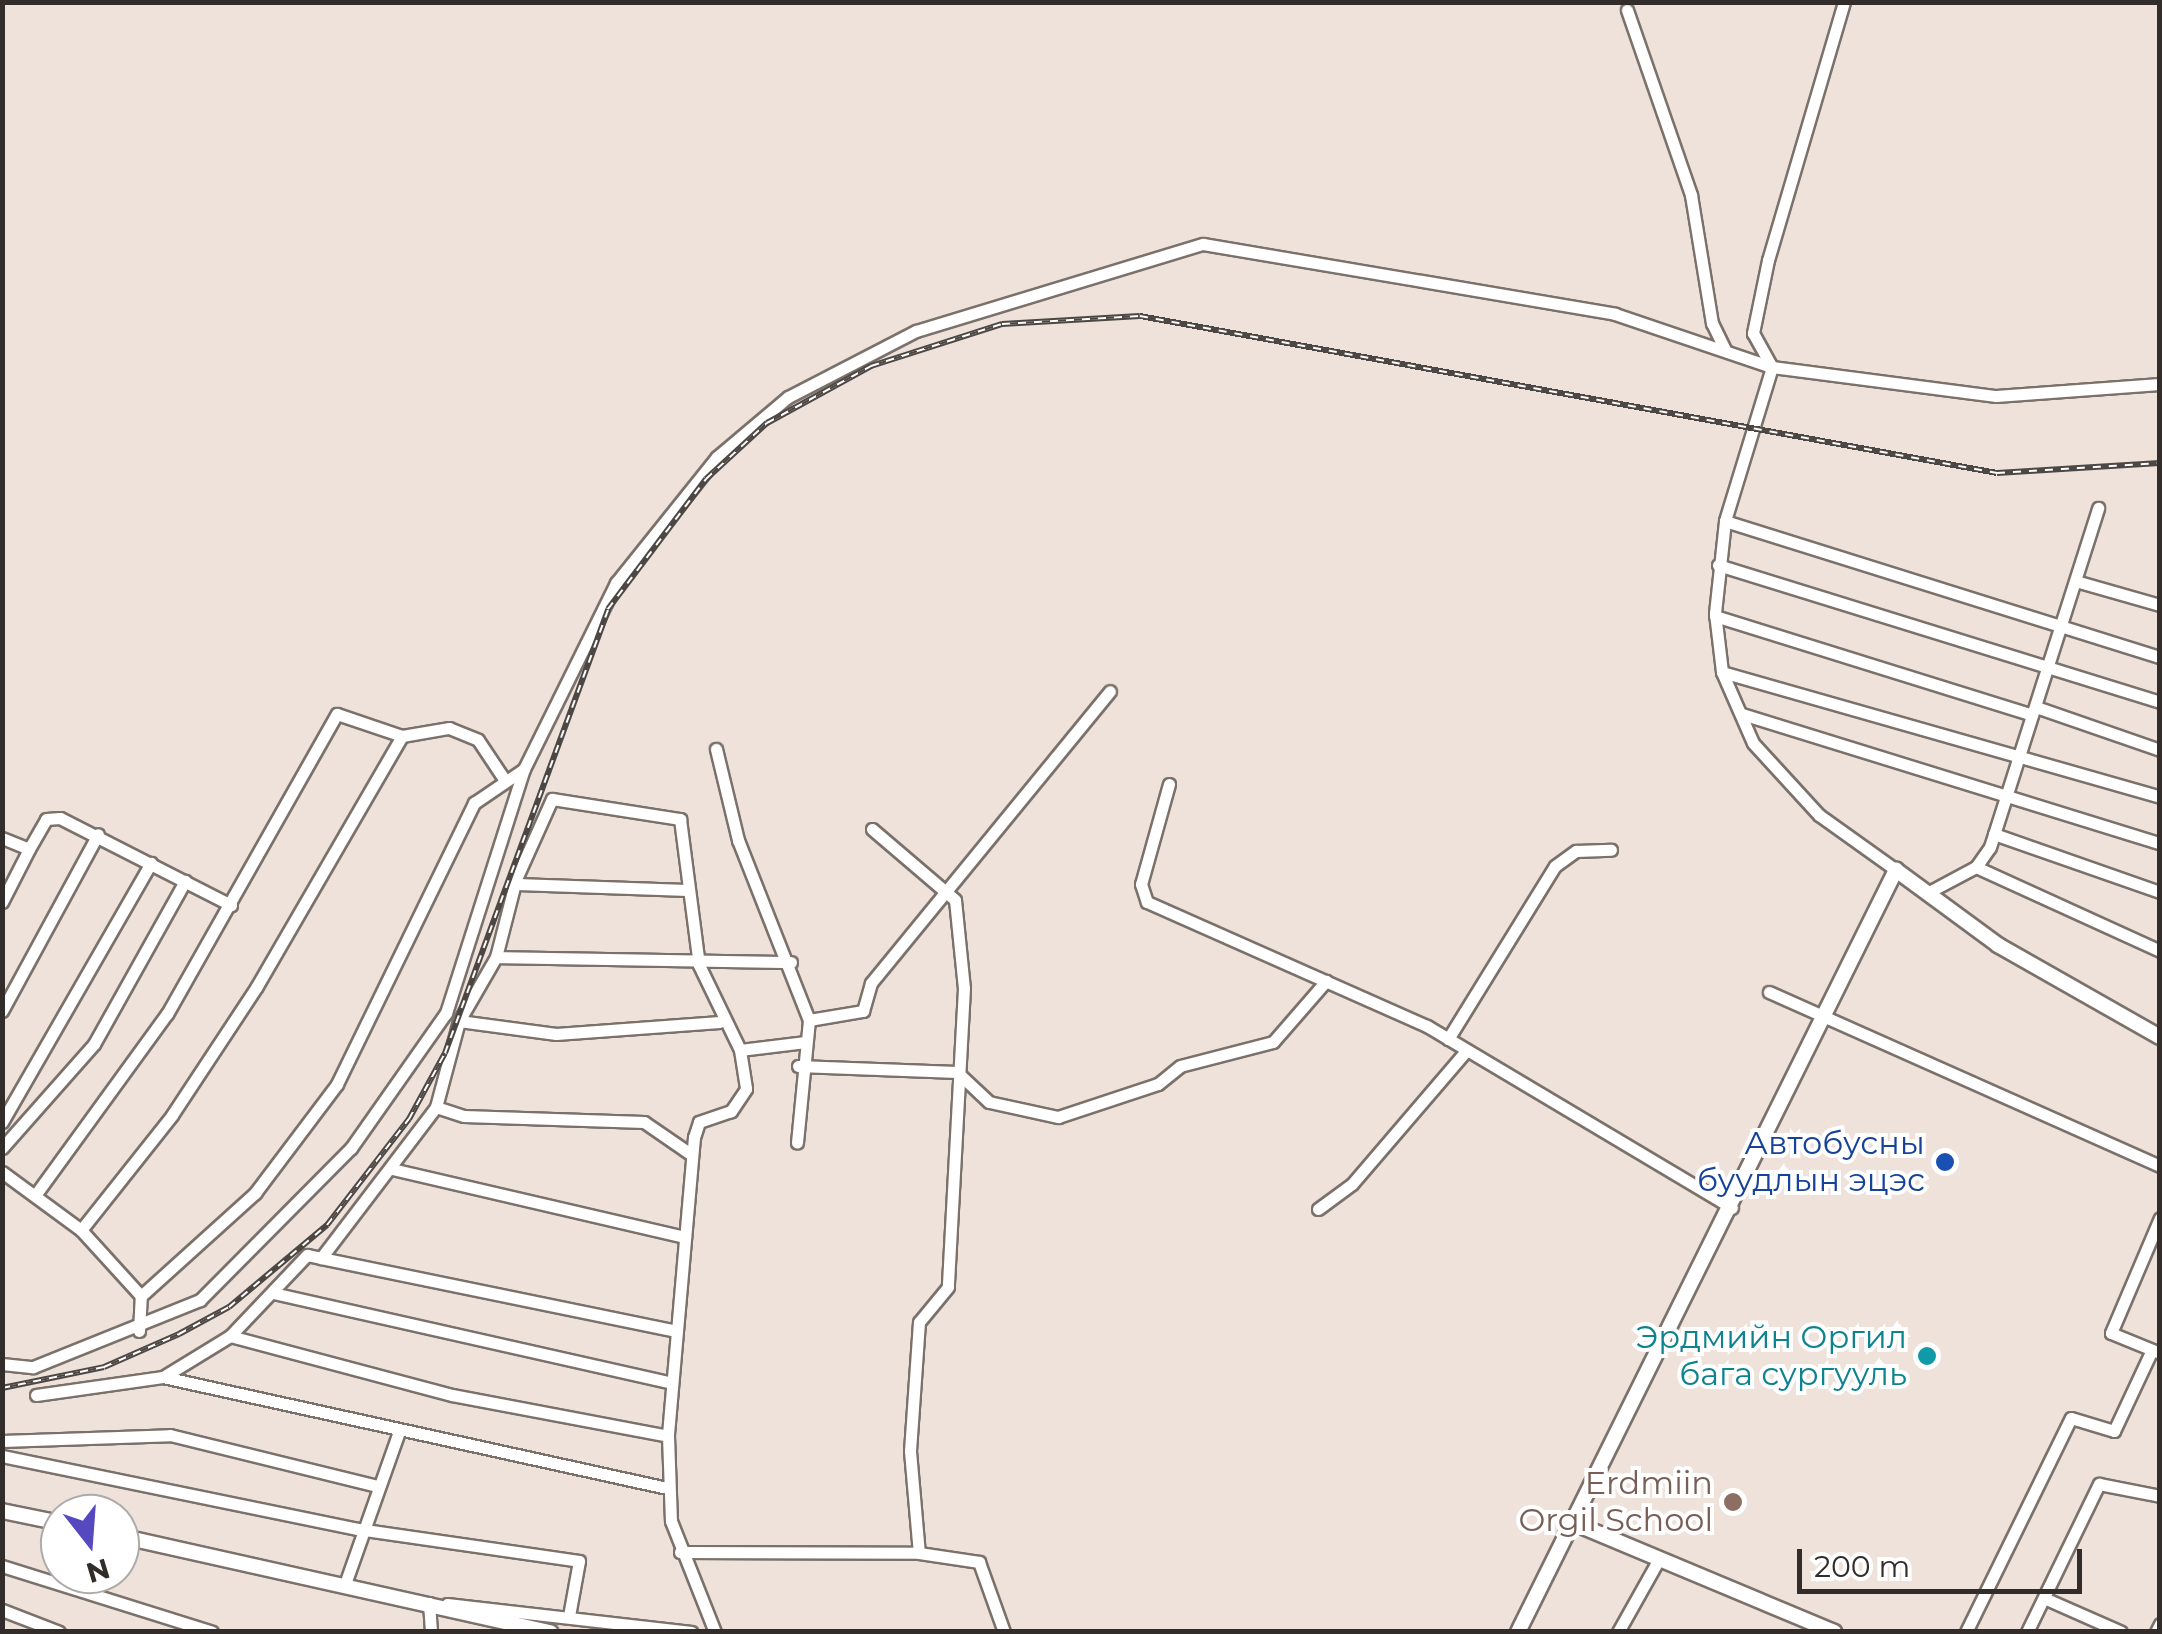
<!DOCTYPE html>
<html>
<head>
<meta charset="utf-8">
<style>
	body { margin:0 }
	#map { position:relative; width:2162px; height:1634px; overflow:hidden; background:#eee2db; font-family:Montserrat,sans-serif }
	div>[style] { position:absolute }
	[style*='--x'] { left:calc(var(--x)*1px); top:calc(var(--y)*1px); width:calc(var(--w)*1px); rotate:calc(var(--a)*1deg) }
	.roads { filter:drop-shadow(2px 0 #7b716b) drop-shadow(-2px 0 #7b716b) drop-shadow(0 2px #7b716b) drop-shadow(0 -2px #7b716b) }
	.minor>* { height:11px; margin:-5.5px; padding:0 5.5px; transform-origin:5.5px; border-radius:5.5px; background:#fff }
	.tertiary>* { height:14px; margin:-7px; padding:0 7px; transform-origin:7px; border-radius:7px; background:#fff }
	.rail>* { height:6px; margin-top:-3px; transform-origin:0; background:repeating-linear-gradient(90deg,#fff 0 8px,#4d4744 0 16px); box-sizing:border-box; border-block:2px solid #4d4744 }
	.dots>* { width:28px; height:28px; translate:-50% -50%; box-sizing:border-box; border:5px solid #fff; border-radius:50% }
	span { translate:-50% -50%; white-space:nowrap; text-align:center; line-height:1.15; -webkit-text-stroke:8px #fff; paint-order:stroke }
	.transit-label { font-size:32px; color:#164399 }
	.right { translate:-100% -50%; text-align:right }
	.culture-label { font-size:32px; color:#0d838f }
	.education-label { font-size:32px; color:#785e54 }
	.frame { position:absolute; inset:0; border:5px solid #322d2b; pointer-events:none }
	.north { position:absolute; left:40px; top:1494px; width:100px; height:100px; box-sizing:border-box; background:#fff; border:2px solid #adabaa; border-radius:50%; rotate:163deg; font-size:28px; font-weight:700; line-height:40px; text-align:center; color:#322d2b }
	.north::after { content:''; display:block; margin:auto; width:35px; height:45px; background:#5648bf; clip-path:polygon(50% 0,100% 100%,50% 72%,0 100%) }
	.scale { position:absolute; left:1797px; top:1549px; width:285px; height:45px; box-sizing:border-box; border:5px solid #322d2b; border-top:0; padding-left:12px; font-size:30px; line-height:35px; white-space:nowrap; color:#322d2b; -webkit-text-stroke:8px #fff; paint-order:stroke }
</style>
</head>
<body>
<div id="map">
	<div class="roads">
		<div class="minor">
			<i style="--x:1844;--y:2;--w:269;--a:106.4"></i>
			<i style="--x:1768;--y:260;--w:75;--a:101.6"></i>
			<i style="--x:1753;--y:333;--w:39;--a:61"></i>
			<i style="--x:1772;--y:367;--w:161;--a:107"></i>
			<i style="--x:1725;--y:521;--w:93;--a:96.2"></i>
			<i style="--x:1715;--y:613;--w:59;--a:83.2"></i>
			<i style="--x:1722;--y:672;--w:77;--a:66.4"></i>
			<i style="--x:1753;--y:743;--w:98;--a:47.5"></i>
			<i style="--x:1819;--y:815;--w:95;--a:35.5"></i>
			<i style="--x:1627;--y:10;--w:196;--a:70.9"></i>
			<i style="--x:1691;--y:195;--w:130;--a:80.7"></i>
			<i style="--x:1712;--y:323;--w:30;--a:64"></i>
			<i style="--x:1725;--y:521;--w:456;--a:17.4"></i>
			<i style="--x:1718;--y:565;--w:463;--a:17.2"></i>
			<i style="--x:2079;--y:582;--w:84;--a:15.9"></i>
			<i style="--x:1715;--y:616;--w:332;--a:17.3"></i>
			<i style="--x:1722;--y:672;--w:455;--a:15.9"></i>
			<i style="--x:2036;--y:707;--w:131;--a:19.1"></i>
			<i style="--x:1742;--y:714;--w:437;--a:17.2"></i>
			<i style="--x:716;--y:749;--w:94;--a:76.4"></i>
			<i style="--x:738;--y:840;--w:193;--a:68.5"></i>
			<i style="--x:809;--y:1020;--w:123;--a:95.6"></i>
			<i style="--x:1169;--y:784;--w:104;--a:105.6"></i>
			<i style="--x:1141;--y:884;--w:19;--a:72"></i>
			<i style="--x:1147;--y:902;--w:306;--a:23.9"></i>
			<i style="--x:1427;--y:1026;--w:355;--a:30.8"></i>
			<i style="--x:872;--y:829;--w:109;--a:40.5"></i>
			<i style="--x:955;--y:900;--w:88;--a:84.2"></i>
			<i style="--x:964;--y:988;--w:299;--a:93.1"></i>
			<i style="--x:948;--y:1287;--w:45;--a:129.6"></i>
			<i style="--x:919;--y:1322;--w:129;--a:94"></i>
			<i style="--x:910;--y:1451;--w:102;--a:85"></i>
			<i style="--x:1994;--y:834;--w:176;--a:19.3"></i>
			<i style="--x:2;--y:838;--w:29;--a:22"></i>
			<i style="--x:29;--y:849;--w:34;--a:-60"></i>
			<i style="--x:46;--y:819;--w:14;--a:-4"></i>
			<i style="--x:60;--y:818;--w:192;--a:27"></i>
			<i style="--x:1976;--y:867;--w:202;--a:24.5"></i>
			<i style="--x:515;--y:884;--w:174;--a:2"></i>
			<i style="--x:1927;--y:893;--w:55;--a:-28"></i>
			<i style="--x:1976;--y:867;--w:24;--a:-55"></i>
			<i style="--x:1990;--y:847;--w:356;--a:-72.3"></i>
			<i style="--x:2;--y:902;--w:59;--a:-63"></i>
			<i style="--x:496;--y:957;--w:295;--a:1"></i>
			<i style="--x:1769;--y:992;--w:428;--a:24"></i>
			<i style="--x:2;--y:1011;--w:201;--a:-61.5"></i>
			<i style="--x:809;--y:1020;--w:55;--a:-9.5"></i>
			<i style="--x:863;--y:1011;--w:29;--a:-74"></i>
			<i style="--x:871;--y:983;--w:377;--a:-50.7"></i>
			<i style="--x:459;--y:1021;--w:98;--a:7.6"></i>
			<i style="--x:556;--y:1034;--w:164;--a:-4.2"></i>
			<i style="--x:1448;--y:1039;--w:203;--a:-58.3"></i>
			<i style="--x:1555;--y:866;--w:26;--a:-36"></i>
			<i style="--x:1576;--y:851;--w:35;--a:-2"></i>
			<i style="--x:740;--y:1050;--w:66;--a:-6.9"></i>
			<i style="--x:798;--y:1066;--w:159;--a:2.2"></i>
			<i style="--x:957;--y:1072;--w:44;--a:43.2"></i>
			<i style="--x:989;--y:1102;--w:71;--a:12.3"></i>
			<i style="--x:1058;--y:1117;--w:105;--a:-18.3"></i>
			<i style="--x:1158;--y:1084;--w:28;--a:-39"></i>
			<i style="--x:1180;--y:1066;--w:96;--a:-14.5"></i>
			<i style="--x:1273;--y:1042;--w:81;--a:-49"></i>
			<i style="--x:436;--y:1107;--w:29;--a:18"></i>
			<i style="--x:464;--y:1116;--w:180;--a:1.9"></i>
			<i style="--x:644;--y:1122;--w:58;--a:34.5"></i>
			<i style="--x:2;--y:1122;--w:299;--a:-60.1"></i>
			<i style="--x:2;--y:1148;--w:139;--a:-48.5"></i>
			<i style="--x:94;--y:1044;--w:187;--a:-60.8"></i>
			<i style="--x:392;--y:1169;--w:301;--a:13.1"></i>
			<i style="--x:2;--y:1172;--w:98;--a:36.3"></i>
			<i style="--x:81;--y:1230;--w:89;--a:47.7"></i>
			<i style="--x:36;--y:1194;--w:223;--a:-54"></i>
			<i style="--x:167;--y:1014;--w:345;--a:-60.5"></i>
			<i style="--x:337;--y:714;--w:69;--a:18.7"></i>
			<i style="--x:402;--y:736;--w:48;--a:-9.7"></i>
			<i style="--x:449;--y:728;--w:31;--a:22"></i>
			<i style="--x:478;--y:740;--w:47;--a:56.3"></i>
			<i style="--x:1318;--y:1209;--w:42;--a:-36.3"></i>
			<i style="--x:1352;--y:1184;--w:175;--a:-49.4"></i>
			<i style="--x:2160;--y:1218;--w:125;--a:113.1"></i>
			<i style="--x:2111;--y:1333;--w:53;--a:22.2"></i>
			<i style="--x:81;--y:1230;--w:147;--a:-51.6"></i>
			<i style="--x:172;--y:1115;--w:154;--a:-56.6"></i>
			<i style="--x:257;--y:986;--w:289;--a:-59.9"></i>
			<i style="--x:321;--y:1258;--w:363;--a:11.6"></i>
			<i style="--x:273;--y:1293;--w:409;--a:12.7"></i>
			<i style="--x:139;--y:1331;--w:35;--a:-87"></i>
			<i style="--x:141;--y:1296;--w:154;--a:-42.1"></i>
			<i style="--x:255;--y:1193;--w:136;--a:-53"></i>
			<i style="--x:337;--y:1084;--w:313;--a:-64"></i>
			<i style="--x:474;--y:803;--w:60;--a:-34.2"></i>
			<i style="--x:230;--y:1336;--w:230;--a:14.9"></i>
			<i style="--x:452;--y:1395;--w:220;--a:10.7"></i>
			<i style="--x:2;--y:1364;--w:31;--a:6"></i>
			<i style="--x:33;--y:1367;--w:180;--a:-21.9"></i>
			<i style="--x:200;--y:1300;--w:214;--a:-45.2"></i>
			<i style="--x:351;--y:1148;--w:165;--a:-54.9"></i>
			<i style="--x:446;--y:1013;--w:256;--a:-72.3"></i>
			<i style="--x:524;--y:769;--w:208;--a:-63.7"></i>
			<i style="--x:616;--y:583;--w:161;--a:-51.3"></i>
			<i style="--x:717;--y:457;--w:93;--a:-40.2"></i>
			<i style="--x:788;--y:397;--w:144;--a:-27.3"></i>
			<i style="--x:916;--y:331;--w:300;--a:-16.9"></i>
			<i style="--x:1203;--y:244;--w:418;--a:9.6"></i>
			<i style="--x:1615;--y:314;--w:166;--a:18.7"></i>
			<i style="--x:1772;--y:367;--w:226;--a:7.4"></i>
			<i style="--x:1996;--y:396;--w:164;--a:-4.2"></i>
			<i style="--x:163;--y:1377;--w:516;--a:12.42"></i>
			<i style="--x:36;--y:1395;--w:128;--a:-8.1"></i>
			<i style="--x:163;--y:1377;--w:79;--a:-31.5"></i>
			<i style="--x:230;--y:1336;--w:112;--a:-46.5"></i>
			<i style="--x:307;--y:1255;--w:14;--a:12"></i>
			<i style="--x:321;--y:1258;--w:190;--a:-52.7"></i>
			<i style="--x:436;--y:1107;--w:89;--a:-75"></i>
			<i style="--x:459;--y:1021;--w:74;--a:-60"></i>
			<i style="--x:496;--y:957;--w:81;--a:-75.6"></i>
			<i style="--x:516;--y:879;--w:88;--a:-65.8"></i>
			<i style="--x:552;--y:799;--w:130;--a:8.9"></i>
			<i style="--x:680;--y:819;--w:147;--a:82.6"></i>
			<i style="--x:699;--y:965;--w:94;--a:64.2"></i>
			<i style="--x:740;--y:1050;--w:39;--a:81"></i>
			<i style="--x:746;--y:1089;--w:27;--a:124"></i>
			<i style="--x:731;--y:1111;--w:34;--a:161"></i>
			<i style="--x:699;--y:1122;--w:16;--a:108"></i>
			<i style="--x:694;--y:1137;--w:300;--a:95"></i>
			<i style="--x:668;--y:1436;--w:85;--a:88"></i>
			<i style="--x:671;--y:1521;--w:119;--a:68.4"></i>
			<i style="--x:2;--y:1441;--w:168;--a:-2"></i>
			<i style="--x:170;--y:1435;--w:214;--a:13.8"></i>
			<i style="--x:2;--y:1456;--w:363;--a:11.6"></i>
			<i style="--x:358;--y:1529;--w:223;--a:8.2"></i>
			<i style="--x:579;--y:1561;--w:56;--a:100.3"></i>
			<i style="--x:680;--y:1552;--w:239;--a:0.2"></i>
			<i style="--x:919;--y:1553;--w:61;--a:8.5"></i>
			<i style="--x:979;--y:1562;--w:74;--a:70.3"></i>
			<i style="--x:2;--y:1566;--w:220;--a:17.4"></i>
			<i style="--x:345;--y:1584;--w:159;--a:-70.5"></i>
			<i style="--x:2044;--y:1598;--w:84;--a:23.8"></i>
			<i style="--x:429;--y:1603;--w:29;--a:86"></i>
			<i style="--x:447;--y:1604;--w:246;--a:6.5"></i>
			<i style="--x:2;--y:1610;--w:61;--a:21.1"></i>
			<i style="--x:1618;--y:1632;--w:84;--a:-60.7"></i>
			<i style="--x:1966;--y:1632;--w:238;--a:-63.9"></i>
			<i style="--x:2071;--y:1418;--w:45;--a:16.8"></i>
			<i style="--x:2114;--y:1431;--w:89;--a:-64.9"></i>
			<i style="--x:2027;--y:1632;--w:165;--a:-64.1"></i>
			<i style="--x:2099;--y:1484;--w:62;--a:11.1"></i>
			<i style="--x:2156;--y:1632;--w:9;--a:-63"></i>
		</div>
		<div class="tertiary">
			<i style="--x:2;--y:1511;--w:59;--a:11.7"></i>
			<i style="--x:1576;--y:1524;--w:280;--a:22.7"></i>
			<i style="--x:120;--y:1536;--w:441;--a:12.6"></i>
			<i style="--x:1518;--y:1632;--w:851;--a:-63.62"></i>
			<i style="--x:1896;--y:870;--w:127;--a:36.3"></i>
			<i style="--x:1998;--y:945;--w:186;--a:29.6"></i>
		</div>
	</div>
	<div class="rail">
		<i style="--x:2;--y:1388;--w:104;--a:-11.6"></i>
		<i style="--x:104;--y:1367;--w:82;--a:-23.7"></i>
		<i style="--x:179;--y:1334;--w:57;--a:-28.4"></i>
		<i style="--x:229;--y:1307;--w:128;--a:-39.9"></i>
		<i style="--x:327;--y:1225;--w:134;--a:-52.3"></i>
		<i style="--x:409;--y:1119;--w:75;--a:-61.4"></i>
		<i style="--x:445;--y:1053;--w:473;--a:-69.8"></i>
		<i style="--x:608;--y:609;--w:163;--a:-53"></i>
		<i style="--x:706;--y:479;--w:83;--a:-42.6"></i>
		<i style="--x:767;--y:423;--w:119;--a:-28.7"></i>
		<i style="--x:871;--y:366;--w:138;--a:-17.8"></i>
		<i style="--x:1002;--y:324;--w:138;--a:-3.3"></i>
		<i style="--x:1140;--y:316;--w:871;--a:10.38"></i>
		<i style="--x:1997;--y:473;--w:163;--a:-3.5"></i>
	</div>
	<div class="dots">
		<i style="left:1945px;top:1162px;background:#1a4fb4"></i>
		<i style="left:1927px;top:1356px;background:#0f9aa8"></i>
		<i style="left:1733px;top:1502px;background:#8d6e63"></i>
	</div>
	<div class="transit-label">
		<span class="right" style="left:1925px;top:1162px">Автобусны<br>буудлын эцэс</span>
	</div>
	<div class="culture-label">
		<span class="right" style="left:1907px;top:1356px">Эрдмийн Оргил<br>бага сургууль</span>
	</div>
	<div class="education-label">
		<span class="right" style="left:1713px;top:1502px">Erdmiin<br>Orgil School</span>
	</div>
	<div class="frame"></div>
	<div class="north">N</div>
	<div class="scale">200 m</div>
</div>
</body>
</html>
